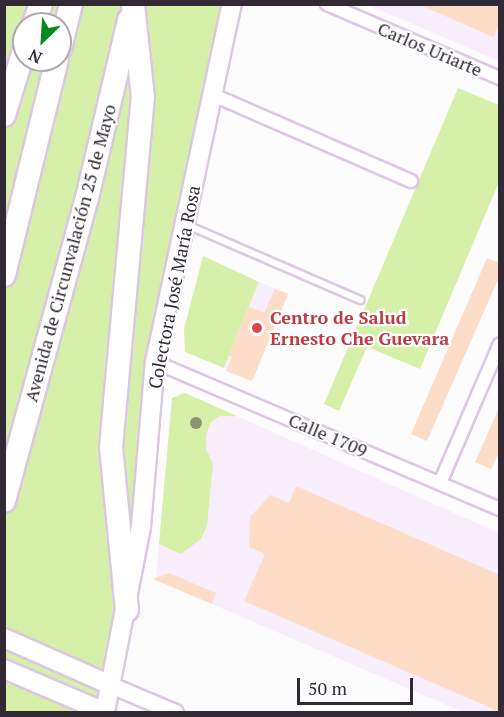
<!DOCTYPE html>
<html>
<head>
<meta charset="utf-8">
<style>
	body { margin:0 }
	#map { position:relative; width:504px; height:717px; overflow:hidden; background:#fcfcfc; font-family:"PT Serif",serif }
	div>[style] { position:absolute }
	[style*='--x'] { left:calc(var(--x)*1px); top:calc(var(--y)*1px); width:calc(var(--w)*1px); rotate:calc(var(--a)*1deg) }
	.built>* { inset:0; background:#f8edfb; transform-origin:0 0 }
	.green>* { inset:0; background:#d7f0a9 }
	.building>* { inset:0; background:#fddcc8 }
	.roads { filter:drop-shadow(2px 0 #dcc7e3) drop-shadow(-2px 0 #dcc7e3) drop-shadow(0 2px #dcc7e3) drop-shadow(0 -2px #dcc7e3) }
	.service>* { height:6px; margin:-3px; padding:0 3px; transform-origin:3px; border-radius:3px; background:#fff }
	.minor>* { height:12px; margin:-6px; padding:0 6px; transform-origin:6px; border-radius:6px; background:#fff }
	.tertiary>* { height:15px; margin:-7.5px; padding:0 7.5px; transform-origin:7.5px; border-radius:7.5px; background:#fff }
	.secondary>* { height:18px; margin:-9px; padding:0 9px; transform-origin:9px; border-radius:9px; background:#fff }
	.motorway>* { height:22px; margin:-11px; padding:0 11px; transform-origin:11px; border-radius:11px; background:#fff }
	.trees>* { width:12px; height:12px; margin:-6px; border-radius:50%; background:#8c9571 }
	.dots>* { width:16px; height:16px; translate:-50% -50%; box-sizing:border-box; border:3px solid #fff; border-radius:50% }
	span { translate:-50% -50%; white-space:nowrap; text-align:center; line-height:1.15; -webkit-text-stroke:4.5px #fff; paint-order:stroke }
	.street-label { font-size:18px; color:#312934 }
	.health-label { font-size:18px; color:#be3a42; font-weight:700 }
	.left { translate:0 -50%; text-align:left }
	.frame { position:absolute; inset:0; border:6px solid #312934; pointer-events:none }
	.north { position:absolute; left:12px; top:12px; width:60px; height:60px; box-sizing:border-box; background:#fff; border:2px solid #ada9ae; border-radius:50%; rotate:205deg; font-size:16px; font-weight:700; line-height:24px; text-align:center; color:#312934 }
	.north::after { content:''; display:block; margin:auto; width:21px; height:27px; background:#038b19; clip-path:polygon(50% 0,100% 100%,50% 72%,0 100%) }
	.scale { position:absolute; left:297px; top:678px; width:116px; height:27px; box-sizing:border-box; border:3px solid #312934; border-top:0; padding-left:8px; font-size:18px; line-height:21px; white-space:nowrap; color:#312934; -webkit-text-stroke:4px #fff; paint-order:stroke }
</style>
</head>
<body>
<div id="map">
	<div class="built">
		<i style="clip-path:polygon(368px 5px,499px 5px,499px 61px)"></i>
		<i style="left:259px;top:282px;width:31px;height:93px;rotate:22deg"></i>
		<i style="clip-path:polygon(185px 393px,499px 533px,499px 712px,463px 712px,156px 580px,172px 398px)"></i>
	</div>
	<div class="green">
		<i style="clip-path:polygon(evenodd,4px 5px,232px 5px,155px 362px,141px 527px,105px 712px,5px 712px,4px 5px,24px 24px,60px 24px,60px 60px,24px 60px,24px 24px)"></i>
		<i style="clip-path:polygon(458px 88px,499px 105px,499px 182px,420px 369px,367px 347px,339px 411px,324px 404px)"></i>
		<i style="clip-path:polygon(203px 256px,259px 282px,224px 368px,185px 352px,184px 329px)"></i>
		<i style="clip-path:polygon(185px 393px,237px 416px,220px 416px,211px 422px,206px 435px,206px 449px,213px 464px,207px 526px,201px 539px,181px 554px,159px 544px,172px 398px)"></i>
	</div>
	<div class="building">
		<i style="clip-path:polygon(418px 4px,500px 4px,500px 23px,493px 37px)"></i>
		<i style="clip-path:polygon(487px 258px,500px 263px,500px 275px,427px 441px,411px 434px)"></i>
		<i style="clip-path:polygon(275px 289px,288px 294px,252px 381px,226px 371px,232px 357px,229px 356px,249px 307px,264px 313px)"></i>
		<i style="clip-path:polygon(500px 406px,500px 450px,491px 469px,475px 462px)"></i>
		<i style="clip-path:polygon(296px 486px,500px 575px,500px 712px,244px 601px,265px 554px,249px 547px,250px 517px,270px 495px,289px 503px)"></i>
		<i style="clip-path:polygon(169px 573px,216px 593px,212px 604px,153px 579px)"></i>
	</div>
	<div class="roads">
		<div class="service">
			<i style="--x:187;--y:225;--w:189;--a:23.4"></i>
		</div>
		<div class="minor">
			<i style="--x:327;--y:4;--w:188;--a:23.2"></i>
			<i style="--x:213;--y:95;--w:216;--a:23.5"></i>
			<i style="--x:155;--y:362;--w:375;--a:23.1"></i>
			<i style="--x:440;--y:483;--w:151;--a:-66.7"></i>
		</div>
		<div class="tertiary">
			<i style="--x:113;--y:686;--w:67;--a:22.8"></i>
		</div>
		<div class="secondary">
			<i style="--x:4;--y:638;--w:119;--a:23.8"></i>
			<i style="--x:4;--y:669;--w:110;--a:23.1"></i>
			<i style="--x:105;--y:712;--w:188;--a:-79"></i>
			<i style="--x:141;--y:527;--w:166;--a:-85.2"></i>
			<i style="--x:155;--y:362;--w:366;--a:-77.9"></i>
		</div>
		<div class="motorway">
			<i style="--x:34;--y:24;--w:21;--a:-71"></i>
			<i style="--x:60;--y:49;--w:46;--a:-76.3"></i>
			<i style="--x:4;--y:115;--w:68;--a:-72.9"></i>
			<i style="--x:4;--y:275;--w:221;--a:-76.2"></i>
			<i style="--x:4;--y:501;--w:314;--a:-74.7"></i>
			<i style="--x:87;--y:198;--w:183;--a:-76.7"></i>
			<i style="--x:127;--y:610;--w:164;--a:-95.6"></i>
			<i style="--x:111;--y:447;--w:350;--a:-84.8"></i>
			<i style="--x:143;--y:98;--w:95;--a:-96.1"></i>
		</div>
	</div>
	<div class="trees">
		<i style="left:196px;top:423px"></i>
	</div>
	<div class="dots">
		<i style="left:257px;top:328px;background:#e0444e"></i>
	</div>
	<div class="street-label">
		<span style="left:430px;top:49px;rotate:23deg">Carlos Uriarte</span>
		<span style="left:70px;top:253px;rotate:-75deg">Avenida de Circunvalación 25 de Mayo</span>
		<span style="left:174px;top:287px;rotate:-79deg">Colectora José María Rosa</span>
		<span style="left:328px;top:435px;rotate:23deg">Calle 1709</span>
	</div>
	<div class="health-label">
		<span class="left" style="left:270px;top:328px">Centro de Salud<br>Ernesto Che Guevara</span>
	</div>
	<div class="frame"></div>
	<div class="north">N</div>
	<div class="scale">50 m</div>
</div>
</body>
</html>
